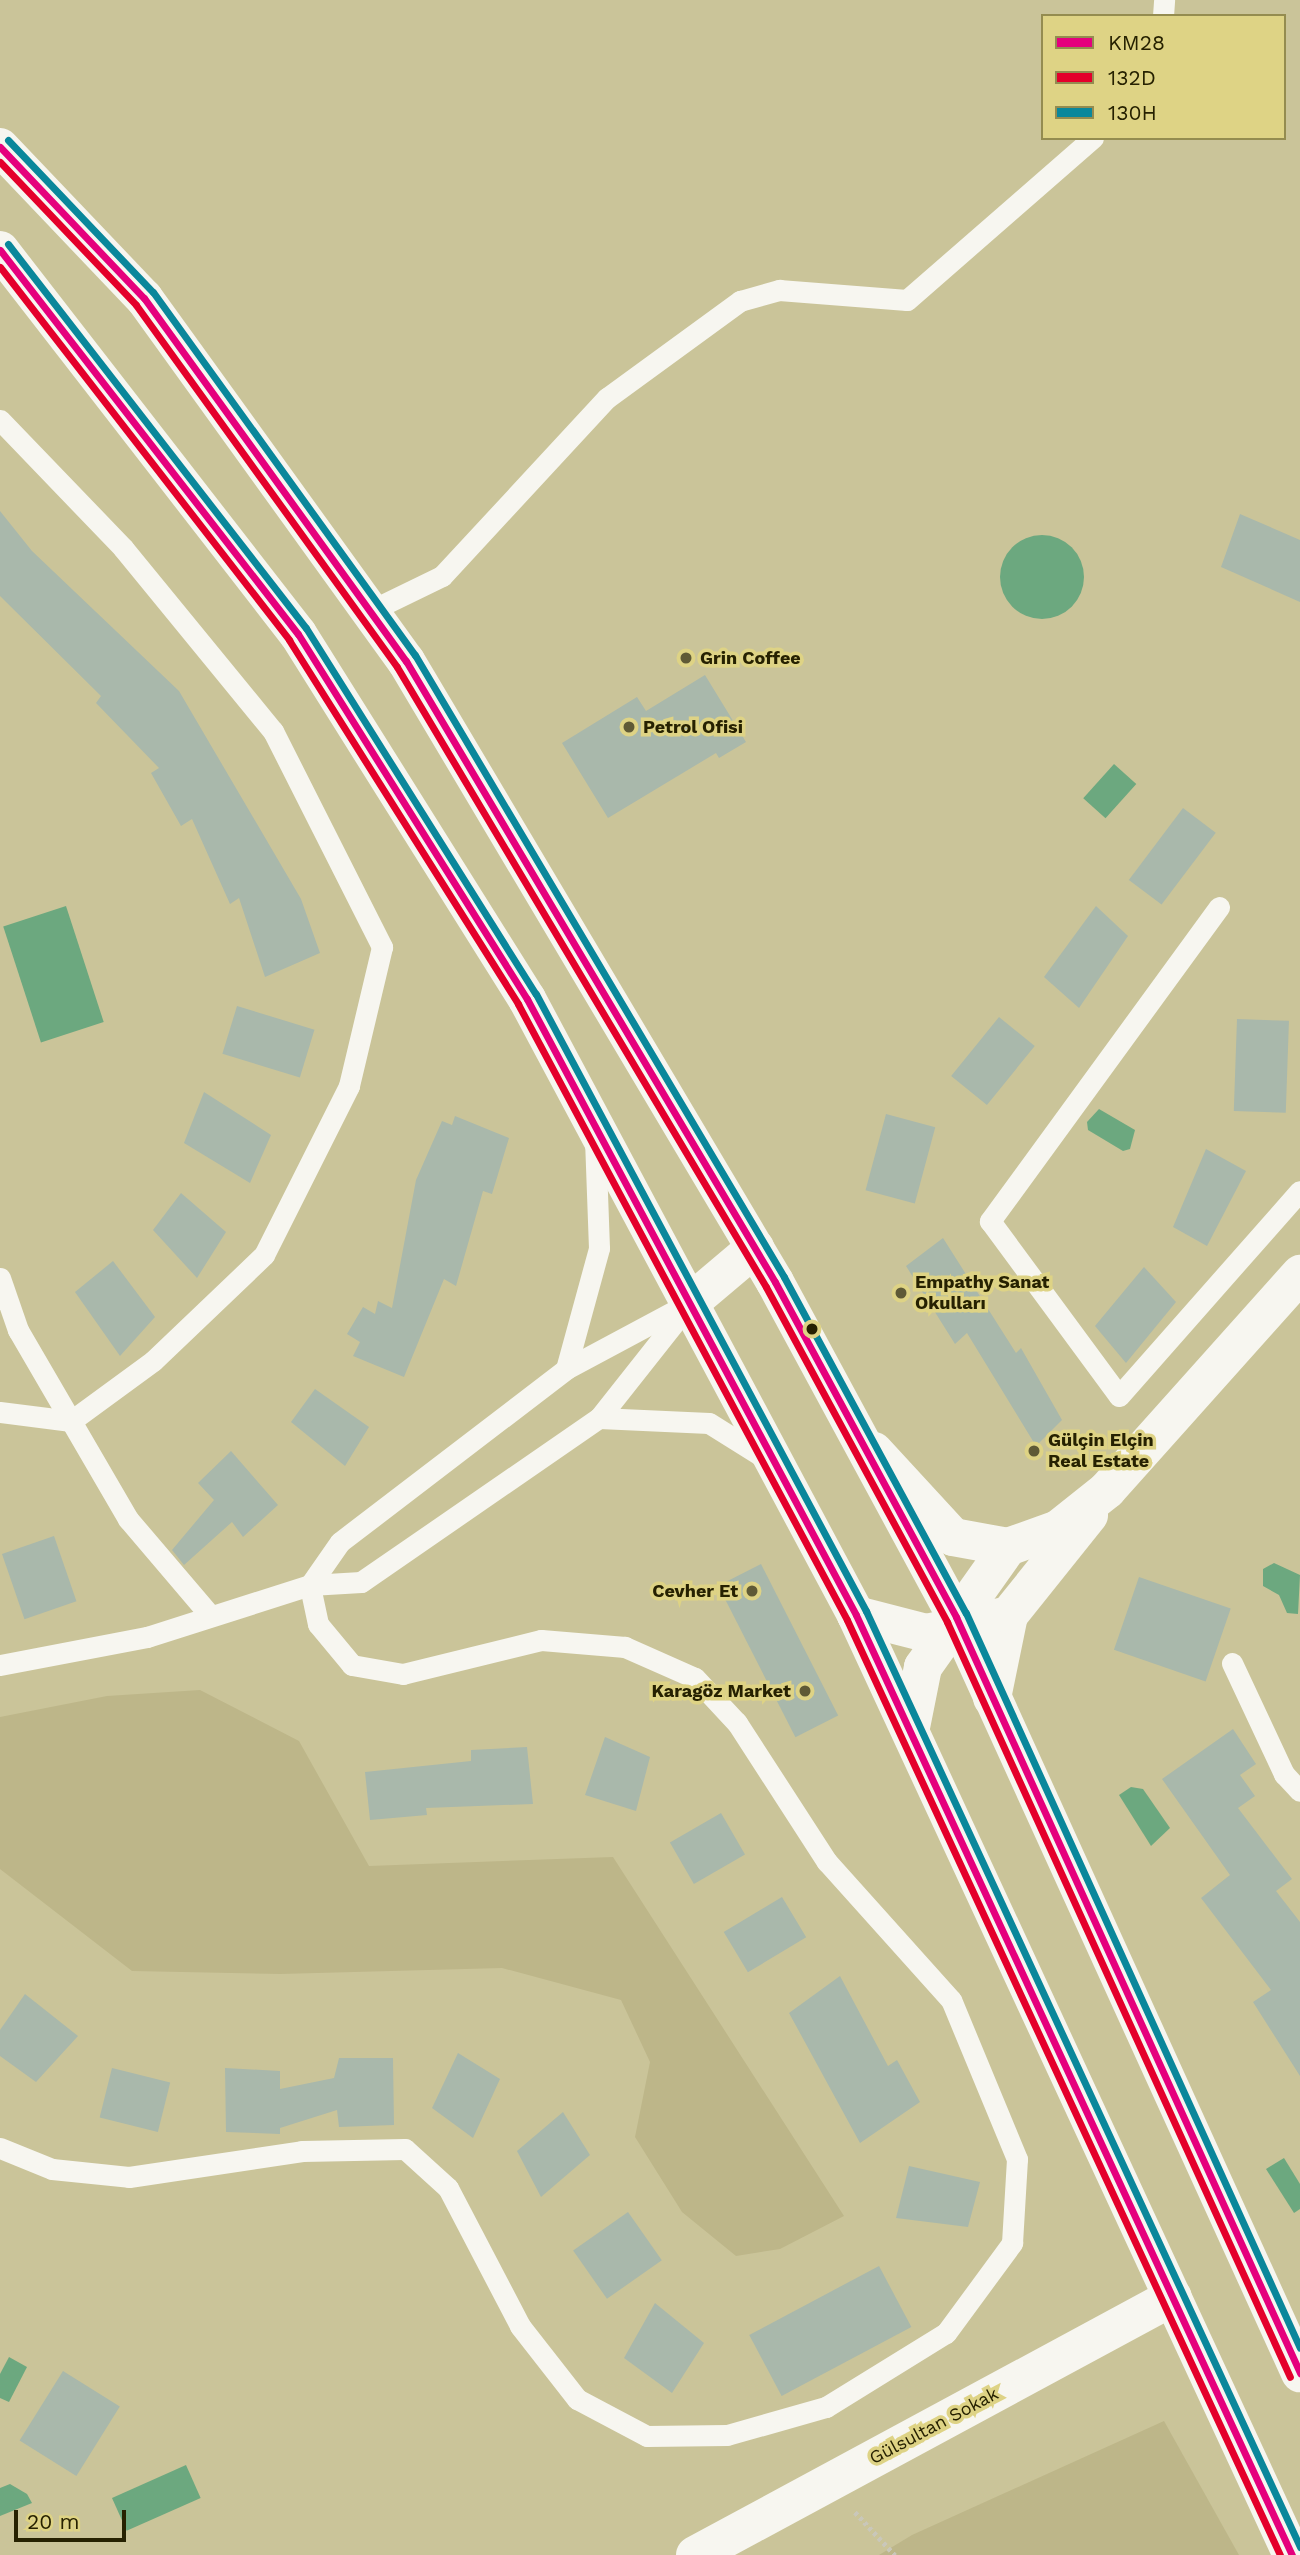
<!DOCTYPE html>
<html>
<head>
<meta charset="utf-8">
<style>
  body { margin:0 }
  #map { position:relative; width:1300px; height:2555px; overflow:hidden; background:#cac499; font-family:"Work Sans",sans-serif }
  div>[style] { position:absolute }
  [style*='--x'] { left:calc(var(--x)*1px); top:calc(var(--y)*1px); width:calc(var(--w)*1px); rotate:calc(var(--a)*1deg) }
  .green>* { inset:0; background:#bdb689 }
  .water>* { inset:0; background:#6ca87f; transform-origin:0 0 }
  .round { border-radius:50% }
  .building>* { inset:0; background:#a9b8ab; transform-origin:0 0 }
  .path>* { height:4.5px; margin-top:-2.25px; transform-origin:0; background:repeating-linear-gradient(90deg,#c9c7ba 0 3.5px,transparent 0 7px) }
  .service>* { height:21px; margin:-10.5px; padding:0 10.5px; transform-origin:10.5px; border-radius:10.5px; background:#f7f6f0 }
  .minor>* { height:38px; margin:-19px; padding:0 19px; transform-origin:19px; border-radius:19px; background:#f7f6f0 }
  .tertiary>* { height:38px; margin:-19px; padding:0 19px; transform-origin:19px; border-radius:19px; background:#f7f6f0 }
  .trunk>* { height:38px; margin:-19px; padding:0 19px; transform-origin:19px; border-radius:19px; background:#f7f6f0 }
  .bus-1>* { height:7px; margin:-3.5px; padding:0 3.5px; transform-origin:3.5px; border-radius:3.5px; background:#e5007d }
  .bus-2>* { height:7px; margin:-3.5px; padding:0 3.5px; transform-origin:3.5px; border-radius:3.5px; background:#e4002b }
  .bus-3>* { height:7px; margin:-3.5px; padding:0 3.5px; transform-origin:3.5px; border-radius:3.5px; background:#0a879b }
  .dots>* { width:19px; height:19px; translate:-50% -50%; box-sizing:border-box; border:4px solid #ded385; border-radius:50% }
  span { translate:-50% -50%; white-space:nowrap; text-align:center; line-height:1.15; -webkit-text-stroke:7px #ded385; paint-order:stroke }
  .poi-label { font-size:18px; color:#262101; font-weight:700 }
  .left { translate:0 -50%; text-align:left }
  .right { translate:-100% -50%; text-align:right }
  .street-label { font-size:18px; color:#262101 }
  .legend { position:absolute; left:1041px; top:14px; width:245px; height:126px; box-sizing:border-box; background:#ded385; border:2px solid #948c50; margin:0; padding:9px 12px; list-style:none; font-size:21px; color:#262101 }
  .legend li { display:flex; align-items:center; gap:14px; height:35px }
  .legend b { width:35px; border:2px solid #948c50 }
  .scale { position:absolute; left:14px; top:2510px; width:112px; height:32px; box-sizing:border-box; border:4px solid #262101; border-top:0; padding-left:9px; font-size:21px; line-height:24px; white-space:nowrap; color:#262101; -webkit-text-stroke:5px #ded385; paint-order:stroke }
</style>
</head>
<body>
<div id="map">
  <div class="green">
    <i style="clip-path:polygon(200px 1690px,299px 1741px,369px 1866px,613px 1857px,844px 2216px,780px 2249px,736px 2256px,682px 2212px,635px 2137px,650px 2062px,621px 2000px,502px 1968px,280px 1974px,132px 1971px,0 1869px,0 1717px,107px 1696px)"></i>
    <i style="clip-path:polygon(1164px 2421px,1239px 2555px,879px 2555px,912px 2535px)"></i>
  </div>
  <div class="water">
    <i class="round" style="left:1000px;top:535px;width:84px;height:84px"></i>
    <i style="left:1114px;top:764px;width:30px;height:46px;rotate:42deg"></i>
    <i style="left:66px;top:906px;width:122px;height:66px;rotate:72deg"></i>
    <i style="clip-path:polygon(1099px 1109px,1135px 1130px,1130px 1149px,1123px 1151px,1088px 1130px,1087px 1122px)"></i>
    <i style="clip-path:polygon(1274px 1563px,1300px 1575px,1298px 1614px,1287px 1613px,1279px 1595px,1263px 1586px,1263px 1569px)"></i>
    <i style="clip-path:polygon(1131px 1787px,1143px 1789px,1170px 1828px,1151px 1846px,1119px 1795px)"></i>
    <i style="clip-path:polygon(1284px 2158px,1300px 2184px,1300px 2209px,1294px 2213px,1266px 2169px)"></i>
    <i style="clip-path:polygon(9px 2357px,27px 2367px,9px 2402px,0 2398px,0 2374px)"></i>
    <i style="left:186px;top:2465px;width:36px;height:81px;rotate:66deg"></i>
    <i style="clip-path:polygon(10px 2484px,27px 2494px,32px 2503px,0 2516px,0 2488px)"></i>
  </div>
  <div class="building">
    <i style="clip-path:polygon(0 511px,32px 551px,179px 691px,301px 899px,320px 953px,265px 977px,239px 898px,230px 904px,192px 819px,181px 826px,151px 773px,159px 768px,96px 703px,101px 696px,0 596px)"></i>
    <i style="clip-path:polygon(1240px 514px,1300px 540px,1300px 602px,1221px 567px)"></i>
    <i style="clip-path:polygon(705px 675px,746px 742px,719px 758px,716px 753px,608px 818px,562px 743px,637px 697px,646px 711px)"></i>
    <i style="left:1183px;top:808px;width:41px;height:90px;rotate:37deg"></i>
    <i style="clip-path:polygon(1096px 906px,1128px 936px,1079px 1008px,1044px 977px)"></i>
    <i style="left:237px;top:1006px;width:81px;height:50px;rotate:17deg"></i>
    <i style="left:999px;top:1017px;width:46px;height:76px;rotate:39deg"></i>
    <i style="left:1237px;top:1019px;width:52px;height:92px;rotate:2deg"></i>
    <i style="clip-path:polygon(204px 1092px,271px 1135px,250px 1183px,184px 1143px)"></i>
    <i style="left:886px;top:1114px;width:51px;height:79px;rotate:15deg"></i>
    <i style="clip-path:polygon(455px 1116px,509px 1138px,492px 1194px,483px 1191px,456px 1286px,444px 1279px,404px 1377px,353px 1356px,360px 1342px,347px 1334px,363px 1307px,375px 1314px,378px 1301px,392px 1308px,416px 1180px,442px 1121px,452px 1125px)"></i>
    <i style="clip-path:polygon(1206px 1149px,1246px 1171px,1207px 1246px,1173px 1227px)"></i>
    <i style="clip-path:polygon(181px 1193px,226px 1232px,197px 1278px,153px 1230px)"></i>
    <i style="clip-path:polygon(943px 1238px,1016px 1353px,1021px 1348px,1062px 1420px,1036px 1446px,967px 1333px,955px 1344px,906px 1266px)"></i>
    <i style="clip-path:polygon(113px 1261px,155px 1317px,120px 1356px,75px 1292px)"></i>
    <i style="clip-path:polygon(1144px 1267px,1176px 1302px,1126px 1363px,1095px 1326px)"></i>
    <i style="clip-path:polygon(315px 1389px,369px 1427px,345px 1466px,291px 1422px)"></i>
    <i style="clip-path:polygon(231px 1451px,278px 1505px,243px 1537px,232px 1522px,184px 1565px,172px 1550px,214px 1500px,198px 1483px)"></i>
    <i style="left:54px;top:1536px;width:69px;height:55px;rotate:71deg"></i>
    <i style="left:761px;top:1564px;width:170px;height:48px;rotate:63deg"></i>
    <i style="left:1139px;top:1577px;width:97px;height:77px;rotate:19deg"></i>
    <i style="clip-path:polygon(1233px 1729px,1256px 1764px,1240px 1775px,1255px 1796px,1238px 1808px,1292px 1879px,1276px 1891px,1300px 1922px,1300px 2076px,1253px 2002px,1271px 1990px,1201px 1898px,1230px 1875px,1162px 1779px)"></i>
    <i style="clip-path:polygon(605px 1737px,650px 1757px,636px 1811px,585px 1795px)"></i>
    <i style="clip-path:polygon(527px 1747px,533px 1804px,426px 1808px,427px 1815px,370px 1820px,365px 1772px,471px 1761px,471px 1750px)"></i>
    <i style="left:721px;top:1813px;width:48px;height:59px;rotate:60deg"></i>
    <i style="left:782px;top:1897px;width:47px;height:68px;rotate:59deg"></i>
    <i style="clip-path:polygon(840px 1976px,888px 2066px,897px 2060px,920px 2102px,860px 2143px,789px 2013px)"></i>
    <i style="clip-path:polygon(25px 1994px,78px 2036px,36px 2082px,0 2056px,0 2030px)"></i>
    <i style="clip-path:polygon(458px 2053px,500px 2079px,473px 2138px,432px 2108px)"></i>
    <i style="clip-path:polygon(339px 2058px,393px 2058px,394px 2125px,339px 2127px,337px 2110px,280px 2128px,280px 2134px,226px 2132px,225px 2068px,280px 2071px,280px 2089px,334px 2078px)"></i>
    <i style="left:112px;top:2068px;width:60px;height:51px;rotate:14deg"></i>
    <i style="clip-path:polygon(563px 2112px,590px 2155px,541px 2197px,517px 2151px)"></i>
    <i style="clip-path:polygon(909px 2166px,980px 2182px,968px 2227px,896px 2218px)"></i>
    <i style="left:628px;top:2212px;width:59px;height:67px;rotate:55deg"></i>
    <i style="left:879px;top:2266px;width:69px;height:147px;rotate:62deg"></i>
    <i style="clip-path:polygon(655px 2303px,704px 2343px,672px 2393px,624px 2358px)"></i>
    <i style="left:63px;top:2371px;width:67px;height:82px;rotate:32deg"></i>
  </div>
  <div class="path">
    <i style="--x:855;--y:2512;--w:59;--a:47.1"></i>
  </div>
  <div class="service">
    <i style="--x:1163;--y:16;--w:16;--a:-86"></i>
    <i style="--x:0;--y:420;--w:178;--a:46.1"></i>
    <i style="--x:123;--y:548;--w:237;--a:50.7"></i>
    <i style="--x:273;--y:731;--w:242;--a:63.2"></i>
    <i style="--x:382;--y:947;--w:143;--a:103.4"></i>
    <i style="--x:349;--y:1086;--w:189;--a:116.7"></i>
    <i style="--x:264;--y:1255;--w:153;--a:136.3"></i>
    <i style="--x:153;--y:1361;--w:102;--a:143.8"></i>
    <i style="--x:71;--y:1421;--w:72;--a:-172.8"></i>
    <i style="--x:370;--y:611;--w:80;--a:-25.9"></i>
    <i style="--x:442;--y:576;--w:243;--a:-47.2"></i>
    <i style="--x:607;--y:398;--w:165;--a:-36.1"></i>
    <i style="--x:740;--y:301;--w:41;--a:-15.8"></i>
    <i style="--x:779;--y:290;--w:128;--a:4.5"></i>
    <i style="--x:907;--y:300;--w:247;--a:-41.1"></i>
    <i style="--x:1219;--y:907;--w:389;--a:126.1"></i>
    <i style="--x:990;--y:1221;--w:217;--a:53.6"></i>
    <i style="--x:1119;--y:1396;--w:273;--a:-48.6"></i>
    <i style="--x:0;--y:1278;--w:55;--a:70.9"></i>
    <i style="--x:18;--y:1330;--w:219;--a:59.8"></i>
    <i style="--x:128;--y:1519;--w:123;--a:49.6"></i>
    <i style="--x:566;--y:1369;--w:125;--a:-74.7"></i>
    <i style="--x:599;--y:1248;--w:107;--a:-92.1"></i>
    <i style="--x:599;--y:1418;--w:110;--a:2.6"></i>
    <i style="--x:709;--y:1423;--w:66;--a:32"></i>
    <i style="--x:1232;--y:1663;--w:123;--a:64.9"></i>
    <i style="--x:1284;--y:1774;--w:23;--a:47"></i>
    <i style="--x:0;--y:1665;--w:150;--a:-10.8"></i>
    <i style="--x:147;--y:1637;--w:171;--a:-17.7"></i>
    <i style="--x:310;--y:1585;--w:51;--a:-3.4"></i>
    <i style="--x:361;--y:1582;--w:289;--a:-34.6"></i>
    <i style="--x:599;--y:1418;--w:139;--a:-51.7"></i>
    <i style="--x:0;--y:2148;--w:56;--a:22"></i>
    <i style="--x:52;--y:2169;--w:77;--a:5.9"></i>
    <i style="--x:129;--y:2177;--w:175;--a:-8.5"></i>
    <i style="--x:302;--y:2151;--w:103;--a:-1.1"></i>
    <i style="--x:405;--y:2149;--w:58;--a:42.2"></i>
    <i style="--x:448;--y:2188;--w:156;--a:62.4"></i>
    <i style="--x:520;--y:2326;--w:93;--a:52"></i>
    <i style="--x:577;--y:2399;--w:79;--a:27.9"></i>
    <i style="--x:647;--y:2436;--w:80;--a:-0.7"></i>
    <i style="--x:727;--y:2435;--w:103;--a:-15.8"></i>
    <i style="--x:826;--y:2407;--w:141;--a:-31.7"></i>
    <i style="--x:946;--y:2333;--w:112;--a:-53.7"></i>
    <i style="--x:1012;--y:2243;--w:84;--a:-86.6"></i>
    <i style="--x:1017;--y:2159;--w:172;--a:-112.5"></i>
    <i style="--x:951;--y:2000;--w:186;--a:-131.9"></i>
    <i style="--x:827;--y:1862;--w:166;--a:-122.9"></i>
    <i style="--x:737;--y:1723;--w:62;--a:-133"></i>
    <i style="--x:695;--y:1678;--w:77;--a:-156.1"></i>
    <i style="--x:625;--y:1647;--w:84;--a:-175.2"></i>
    <i style="--x:541;--y:1640;--w:142;--a:166.2"></i>
    <i style="--x:403;--y:1674;--w:52;--a:-170"></i>
    <i style="--x:352;--y:1665;--w:53;--a:-129.7"></i>
    <i style="--x:318;--y:1624;--w:40;--a:-102"></i>
    <i style="--x:310;--y:1585;--w:52;--a:-55.1"></i>
    <i style="--x:340;--y:1542;--w:285;--a:-37.4"></i>
    <i style="--x:566;--y:1369;--w:142;--a:-28.2"></i>
  </div>
  <div class="minor">
    <i style="--x:1107;--y:1490;--w:290;--a:-48.2"></i>
    <i style="--x:856;--y:1615;--w:72;--a:14.4"></i>
    <i style="--x:926;--y:1633;--w:85;--a:-12.2"></i>
    <i style="--x:695;--y:2555;--w:543;--a:-28.36"></i>
  </div>
  <div class="tertiary">
    <i style="--x:691;--y:1302;--w:84;--a:-40.2"></i>
    <i style="--x:874;--y:1451;--w:117;--a:47.4"></i>
    <i style="--x:953;--y:1537;--w:56;--a:10.3"></i>
    <i style="--x:1008;--y:1547;--w:53;--a:-19.8"></i>
    <i style="--x:1058;--y:1529;--w:63;--a:-38.5"></i>
    <i style="--x:992;--y:1698;--w:85;--a:-78.4"></i>
    <i style="--x:1009;--y:1615;--w:128;--a:-51.3"></i>
    <i style="--x:911;--y:1727;--w:61;--a:-78.7"></i>
    <i style="--x:923;--y:1667;--w:147;--a:-54.7"></i>
  </div>
  <div class="trunk">
    <i style="--x:0;--y:147;--w:209;--a:46.4"></i>
    <i style="--x:144;--y:298;--w:448;--a:54.2"></i>
    <i style="--x:406;--y:661;--w:722;--a:59.28"></i>
    <i style="--x:775;--y:1282;--w:381;--a:61.6"></i>
    <i style="--x:956;--y:1617;--w:831;--a:65.53"></i>
    <i style="--x:0;--y:250;--w:486;--a:52.2"></i>
    <i style="--x:298;--y:634;--w:431;--a:57.9"></i>
    <i style="--x:527;--y:999;--w:698;--a:61.89"></i>
    <i style="--x:856;--y:1615;--w:1036;--a:65.12"></i>
  </div>
  <div class="bus-1">
    <i style="--x:0;--y:147;--w:209;--a:46.4"></i>
    <i style="--x:144;--y:298;--w:448;--a:54.2"></i>
    <i style="--x:406;--y:661;--w:722;--a:59.28"></i>
    <i style="--x:775;--y:1282;--w:381;--a:61.6"></i>
    <i style="--x:956;--y:1617;--w:831;--a:65.53"></i>
    <i style="--x:0;--y:250;--w:486;--a:52.2"></i>
    <i style="--x:298;--y:634;--w:431;--a:57.9"></i>
    <i style="--x:527;--y:999;--w:698;--a:61.89"></i>
    <i style="--x:856;--y:1615;--w:1036;--a:65.12"></i>
  </div>
  <div class="bus-2">
    <i style="--x:0;--y:162;--w:197;--a:46.4"></i>
    <i style="--x:136;--y:305;--w:446;--a:54.2"></i>
    <i style="--x:397;--y:667;--w:721;--a:59.24"></i>
    <i style="--x:766;--y:1287;--w:381;--a:61.6"></i>
    <i style="--x:947;--y:1622;--w:829;--a:65.57"></i>
    <i style="--x:0;--y:267;--w:472;--a:52.2"></i>
    <i style="--x:289;--y:640;--w:430;--a:57.8"></i>
    <i style="--x:518;--y:1004;--w:698;--a:61.89"></i>
    <i style="--x:847;--y:1620;--w:1030;--a:65.15"></i>
  </div>
  <div class="bus-3">
    <i style="--x:8;--y:140;--w:210;--a:46.4"></i>
    <i style="--x:153;--y:292;--w:448;--a:54.2"></i>
    <i style="--x:415;--y:655;--w:723;--a:59.32"></i>
    <i style="--x:784;--y:1277;--w:382;--a:61.6"></i>
    <i style="--x:966;--y:1613;--w:807;--a:65.56"></i>
    <i style="--x:8;--y:244;--w:486;--a:52.2"></i>
    <i style="--x:306;--y:628;--w:432;--a:57.9"></i>
    <i style="--x:536;--y:994;--w:700;--a:61.86"></i>
    <i style="--x:866;--y:1611;--w:1032;--a:65.12"></i>
  </div>
  <div class="dots">
    <i style="left:686px;top:658px;background:#5f5a36"></i>
    <i style="left:629px;top:727px;background:#5f5a36"></i>
    <i style="left:901px;top:1293px;background:#5f5a36"></i>
    <i style="left:812px;top:1329px;background:#262101"></i>
    <i style="left:1034px;top:1451px;background:#5f5a36"></i>
    <i style="left:752px;top:1591px;background:#5f5a36"></i>
    <i style="left:805px;top:1691px;background:#5f5a36"></i>
  </div>
  <div class="poi-label">
    <span class="left" style="left:700px;top:658px">Grin Coffee</span>
    <span class="left" style="left:643px;top:727px">Petrol Ofisi</span>
    <span class="left" style="left:915px;top:1293px">Empathy Sanat<br>Okulları</span>
    <span class="left" style="left:1048px;top:1451px">Gülçin Elçin<br>Real Estate</span>
    <span class="right" style="left:738px;top:1591px">Cevher Et</span>
    <span class="right" style="left:791px;top:1691px">Karagöz Market</span>
  </div>
  <div class="street-label">
    <span style="left:934px;top:2426px;rotate:-28deg">Gülsultan Sokak</span>
  </div>
  <ul class="legend">
  <li><b style="height:9px;background:#e5007d"></b>KM28</li>
  <li><b style="height:9px;background:#e4002b"></b>132D</li>
  <li><b style="height:9px;background:#0a879b"></b>130H</li>
  </ul>
  <div class="scale">20 m</div>
</div>
</body>
</html>
